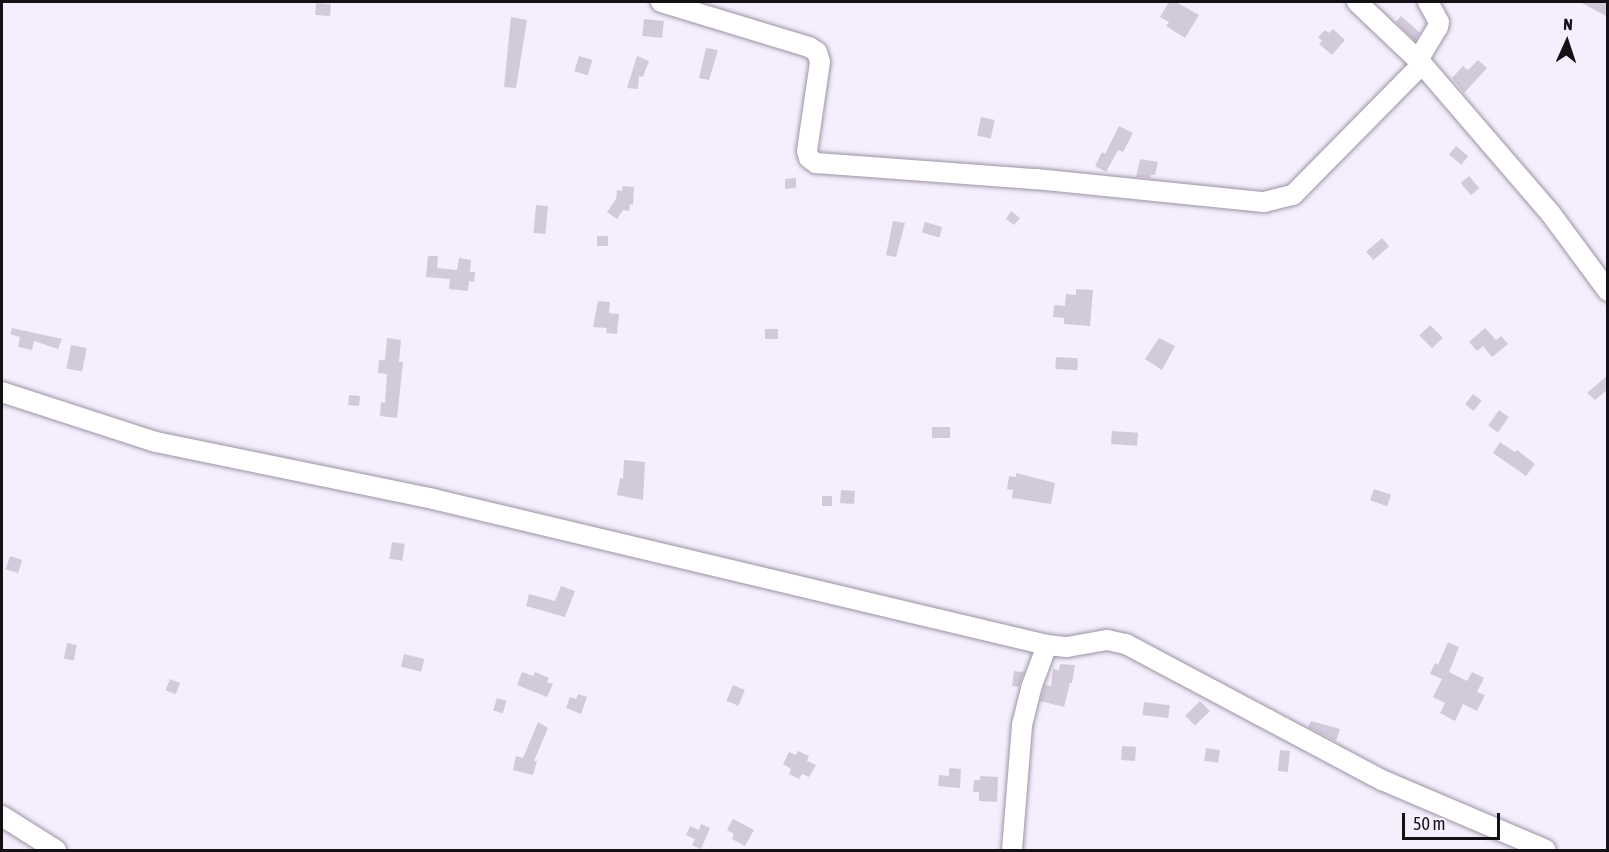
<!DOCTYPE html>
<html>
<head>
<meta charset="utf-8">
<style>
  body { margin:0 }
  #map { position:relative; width:1609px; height:852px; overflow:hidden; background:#f5eefd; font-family:"Asap Condensed",sans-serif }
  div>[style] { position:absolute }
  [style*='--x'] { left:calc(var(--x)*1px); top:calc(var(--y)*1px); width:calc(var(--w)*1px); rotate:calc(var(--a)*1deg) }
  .building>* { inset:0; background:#d2cadb; transform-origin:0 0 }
  .roads { filter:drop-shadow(0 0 2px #9b93a4) drop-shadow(0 0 2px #9b93a4) }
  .minor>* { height:20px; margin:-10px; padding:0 10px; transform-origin:10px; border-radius:10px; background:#fff }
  span { translate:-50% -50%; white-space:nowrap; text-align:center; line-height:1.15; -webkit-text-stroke:6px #f5eefd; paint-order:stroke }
  .frame { position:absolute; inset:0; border:3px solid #131016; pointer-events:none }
  .north { position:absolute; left:1537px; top:12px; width:60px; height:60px; -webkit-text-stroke:4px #f5eefd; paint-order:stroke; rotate:3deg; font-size:16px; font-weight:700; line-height:24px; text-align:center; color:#131016 }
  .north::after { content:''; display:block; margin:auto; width:21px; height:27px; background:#131016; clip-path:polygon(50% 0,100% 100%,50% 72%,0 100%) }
  .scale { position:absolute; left:1402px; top:813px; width:98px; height:27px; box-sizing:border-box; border:3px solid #131016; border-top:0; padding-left:8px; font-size:18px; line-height:21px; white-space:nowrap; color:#131016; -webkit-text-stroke:4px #f5eefd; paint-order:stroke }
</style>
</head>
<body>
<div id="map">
  <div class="building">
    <i style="clip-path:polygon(1169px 2px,1176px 2px,1199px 15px,1185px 38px,1166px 26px,1169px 22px,1160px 17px)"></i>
    <i style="clip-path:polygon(1580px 2px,1608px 2px,1608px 17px)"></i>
    <i style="left:316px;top:3px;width:15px;height:12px;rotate:4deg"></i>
    <i style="clip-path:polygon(1401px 16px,1420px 33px,1415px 41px,1396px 22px)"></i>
    <i style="clip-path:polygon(511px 17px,527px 20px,516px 88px,504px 87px)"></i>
    <i style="left:644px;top:19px;width:20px;height:17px;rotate:6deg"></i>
    <i style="clip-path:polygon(1333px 29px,1345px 40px,1332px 55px,1319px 44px,1322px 41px,1318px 37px,1325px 30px,1329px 33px)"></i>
    <i style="clip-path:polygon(706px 48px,718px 50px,709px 80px,699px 78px)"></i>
    <i style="left:579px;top:56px;width:14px;height:16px;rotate:17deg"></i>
    <i style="clip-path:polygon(637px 56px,649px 61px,643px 77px,639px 76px,638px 89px,627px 88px)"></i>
    <i style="clip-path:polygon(1478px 60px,1487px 68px,1464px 93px,1452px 78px,1463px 66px,1468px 70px)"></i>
    <i style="left:981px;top:117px;width:14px;height:19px;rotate:12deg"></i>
    <i style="clip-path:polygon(1119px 126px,1133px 133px,1123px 152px,1118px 150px,1106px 172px,1095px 166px,1102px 152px,1105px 154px)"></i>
    <i style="left:1456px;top:146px;width:16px;height:11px;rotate:40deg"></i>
    <i style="clip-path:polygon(1140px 159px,1158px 162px,1155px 175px,1151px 175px,1150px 178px,1136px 177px)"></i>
    <i style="left:1469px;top:176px;width:16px;height:11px;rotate:50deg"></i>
    <i style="clip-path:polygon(796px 178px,796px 188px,785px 189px,785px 179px)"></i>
    <i style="clip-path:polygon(623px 186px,634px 187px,633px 205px,630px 204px,629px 211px,623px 210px,617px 219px,607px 212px,616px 199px,617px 190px,622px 191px)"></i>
    <i style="left:536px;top:205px;width:12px;height:28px;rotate:5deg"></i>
    <i style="clip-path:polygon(1011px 211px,1020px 218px,1014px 225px,1006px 219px)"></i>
    <i style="clip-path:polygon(893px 221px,905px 223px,896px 257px,886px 255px)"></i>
    <i style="left:925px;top:222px;width:18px;height:11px;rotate:16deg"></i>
    <i style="left:597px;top:236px;width:11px;height:10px"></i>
    <i style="left:1382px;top:238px;width:11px;height:21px;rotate:49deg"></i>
    <i style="clip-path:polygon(428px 256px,438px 256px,437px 268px,457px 270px,459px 258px,471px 260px,470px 272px,475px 272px,474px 282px,469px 281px,468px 291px,449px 289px,450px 279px,426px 277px)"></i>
    <i style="clip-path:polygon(1076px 289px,1093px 290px,1090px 326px,1064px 324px,1064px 318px,1053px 317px,1054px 305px,1065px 306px,1066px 294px,1076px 295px)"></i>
    <i style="clip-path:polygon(598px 301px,610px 302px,609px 313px,619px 314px,617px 334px,606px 333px,607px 328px,593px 327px)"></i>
    <i style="left:1430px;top:325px;width:18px;height:15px;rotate:45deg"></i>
    <i style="clip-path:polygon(12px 328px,62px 339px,58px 349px,34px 341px,32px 350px,18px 347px,20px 337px,10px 334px)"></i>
    <i style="clip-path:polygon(1485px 328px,1496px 340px,1501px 336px,1508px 344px,1492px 357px,1483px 346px,1477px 351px,1469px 342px)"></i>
    <i style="left:765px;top:329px;width:13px;height:10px"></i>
    <i style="clip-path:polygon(387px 338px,401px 340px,399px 362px,403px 362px,397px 418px,380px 416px,381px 402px,385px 403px,387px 374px,378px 373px,379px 360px,385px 360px)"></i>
    <i style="clip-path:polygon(1159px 338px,1175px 346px,1162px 370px,1145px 359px)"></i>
    <i style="left:71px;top:345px;width:16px;height:24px;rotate:11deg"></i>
    <i style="left:1056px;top:357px;width:22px;height:12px;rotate:3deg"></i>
    <i style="clip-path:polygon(1608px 375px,1608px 389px,1595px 400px,1587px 393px)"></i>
    <i style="left:1473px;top:394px;width:11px;height:13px;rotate:38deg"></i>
    <i style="left:349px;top:395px;width:11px;height:10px;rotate:5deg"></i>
    <i style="left:1499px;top:410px;width:12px;height:19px;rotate:35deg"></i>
    <i style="left:932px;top:427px;width:18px;height:11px"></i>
    <i style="left:1112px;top:431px;width:26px;height:13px;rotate:4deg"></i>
    <i style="clip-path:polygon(1500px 442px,1515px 452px,1517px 450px,1535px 464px,1526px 476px,1493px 453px)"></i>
    <i style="clip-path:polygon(624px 460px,645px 462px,643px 500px,617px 495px,620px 478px,623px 479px)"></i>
    <i style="clip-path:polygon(1016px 473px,1055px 483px,1051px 504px,1012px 498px,1013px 490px,1007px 489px,1009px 476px,1016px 477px)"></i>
    <i style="left:1374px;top:489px;width:18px;height:12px;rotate:19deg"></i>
    <i style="left:841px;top:490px;width:14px;height:13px;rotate:4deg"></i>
    <i style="left:822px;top:496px;width:10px;height:10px"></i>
    <i style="left:392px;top:542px;width:13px;height:17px;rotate:9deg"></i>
    <i style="left:10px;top:556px;width:13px;height:14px;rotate:18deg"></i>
    <i style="clip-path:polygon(561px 586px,575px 591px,565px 617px,526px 606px,529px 594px,555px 601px)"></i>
    <i style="clip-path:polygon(1448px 642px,1459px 647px,1449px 672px,1467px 681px,1472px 672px,1484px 678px,1477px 692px,1485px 695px,1477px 711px,1463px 704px,1455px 721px,1440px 713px,1445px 703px,1433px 697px,1442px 679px,1430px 674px,1435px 663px,1438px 665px)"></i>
    <i style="left:67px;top:643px;width:10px;height:16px;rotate:11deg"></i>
    <i style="left:404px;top:654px;width:21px;height:13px;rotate:14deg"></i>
    <i style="clip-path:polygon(1060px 664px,1075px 665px,1072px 683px,1070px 683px,1064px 707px,1040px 701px,1045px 685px,1051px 686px,1053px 669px,1059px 670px)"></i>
    <i style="clip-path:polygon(1014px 671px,1024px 672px,1019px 687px,1012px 686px)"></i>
    <i style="clip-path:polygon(522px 672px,533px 676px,535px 672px,549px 678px,547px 682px,553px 684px,547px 697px,517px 685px)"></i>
    <i style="left:170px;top:679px;width:11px;height:12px;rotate:22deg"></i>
    <i style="left:733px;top:685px;width:13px;height:17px;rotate:23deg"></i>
    <i style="clip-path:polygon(578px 694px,587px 697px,581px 714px,566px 708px,570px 697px,576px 699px)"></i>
    <i style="left:497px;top:698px;width:10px;height:13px;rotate:17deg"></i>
    <i style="left:1200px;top:701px;width:14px;height:21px;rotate:45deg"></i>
    <i style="left:1144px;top:702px;width:26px;height:13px;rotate:7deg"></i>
    <i style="clip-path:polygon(1311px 721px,1340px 729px,1336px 741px,1308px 727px)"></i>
    <i style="clip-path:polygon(538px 722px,548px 728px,534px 761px,537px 761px,533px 775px,513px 770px,516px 756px,523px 758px)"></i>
    <i style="left:1122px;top:746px;width:14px;height:14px;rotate:4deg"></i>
    <i style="left:1206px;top:748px;width:14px;height:13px;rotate:8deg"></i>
    <i style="left:1280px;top:750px;width:10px;height:21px;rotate:6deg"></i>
    <i style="clip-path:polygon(798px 751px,809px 756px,807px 761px,816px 765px,809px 777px,802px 774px,799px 779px,789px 774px,791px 769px,783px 764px,789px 752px,796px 755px)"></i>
    <i style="clip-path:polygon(949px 768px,961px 769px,960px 788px,938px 786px,939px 775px,949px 776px)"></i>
    <i style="clip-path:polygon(980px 776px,998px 777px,997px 802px,979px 801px,979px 792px,973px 792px,974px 780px,980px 780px)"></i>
    <i style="clip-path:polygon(733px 819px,754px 830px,745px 846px,732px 839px,734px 834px,727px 830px)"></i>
    <i style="clip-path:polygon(701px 824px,710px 828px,701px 849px,692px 845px,695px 839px,686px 835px,690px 826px,699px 830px)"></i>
  </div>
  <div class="roads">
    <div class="minor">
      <i style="--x:661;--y:2;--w:155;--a:16.9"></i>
      <i style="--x:809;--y:47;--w:9;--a:32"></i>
      <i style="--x:817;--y:52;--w:10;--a:73"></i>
      <i style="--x:820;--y:62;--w:90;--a:98.3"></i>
      <i style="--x:807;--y:151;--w:7;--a:74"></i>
      <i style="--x:809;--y:158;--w:9;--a:36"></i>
      <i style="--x:816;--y:163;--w:221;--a:4.2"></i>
      <i style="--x:1036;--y:179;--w:229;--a:5.8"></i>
      <i style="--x:1264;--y:202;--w:30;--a:-14"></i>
      <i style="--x:1293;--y:195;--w:184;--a:-45.4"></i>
      <i style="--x:1357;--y:2;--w:90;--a:43.6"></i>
      <i style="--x:1422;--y:64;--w:198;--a:49.3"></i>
      <i style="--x:1551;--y:214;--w:96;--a:53.5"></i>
      <i style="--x:1418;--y:60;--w:39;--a:-59"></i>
      <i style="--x:1438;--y:27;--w:5;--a:-79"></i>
      <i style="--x:1439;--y:22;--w:23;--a:-119"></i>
      <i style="--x:2;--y:392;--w:162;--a:18"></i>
      <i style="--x:156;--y:442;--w:283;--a:11.6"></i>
      <i style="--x:433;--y:499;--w:631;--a:13.38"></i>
      <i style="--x:1047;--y:645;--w:20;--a:6"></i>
      <i style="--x:1067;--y:647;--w:41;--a:-9.9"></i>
      <i style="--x:1107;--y:640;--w:19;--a:12"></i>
      <i style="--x:1126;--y:644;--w:290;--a:28"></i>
      <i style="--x:1382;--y:780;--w:178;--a:23.1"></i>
      <i style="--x:2;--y:816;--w:64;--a:32.2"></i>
      <i style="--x:1012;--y:850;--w:125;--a:-85.4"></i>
      <i style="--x:1022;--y:725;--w:38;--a:-76"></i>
      <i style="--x:1031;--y:688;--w:46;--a:-69.6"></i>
    </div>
  </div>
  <div class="frame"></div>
  <div class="north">N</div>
  <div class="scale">50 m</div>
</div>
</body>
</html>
